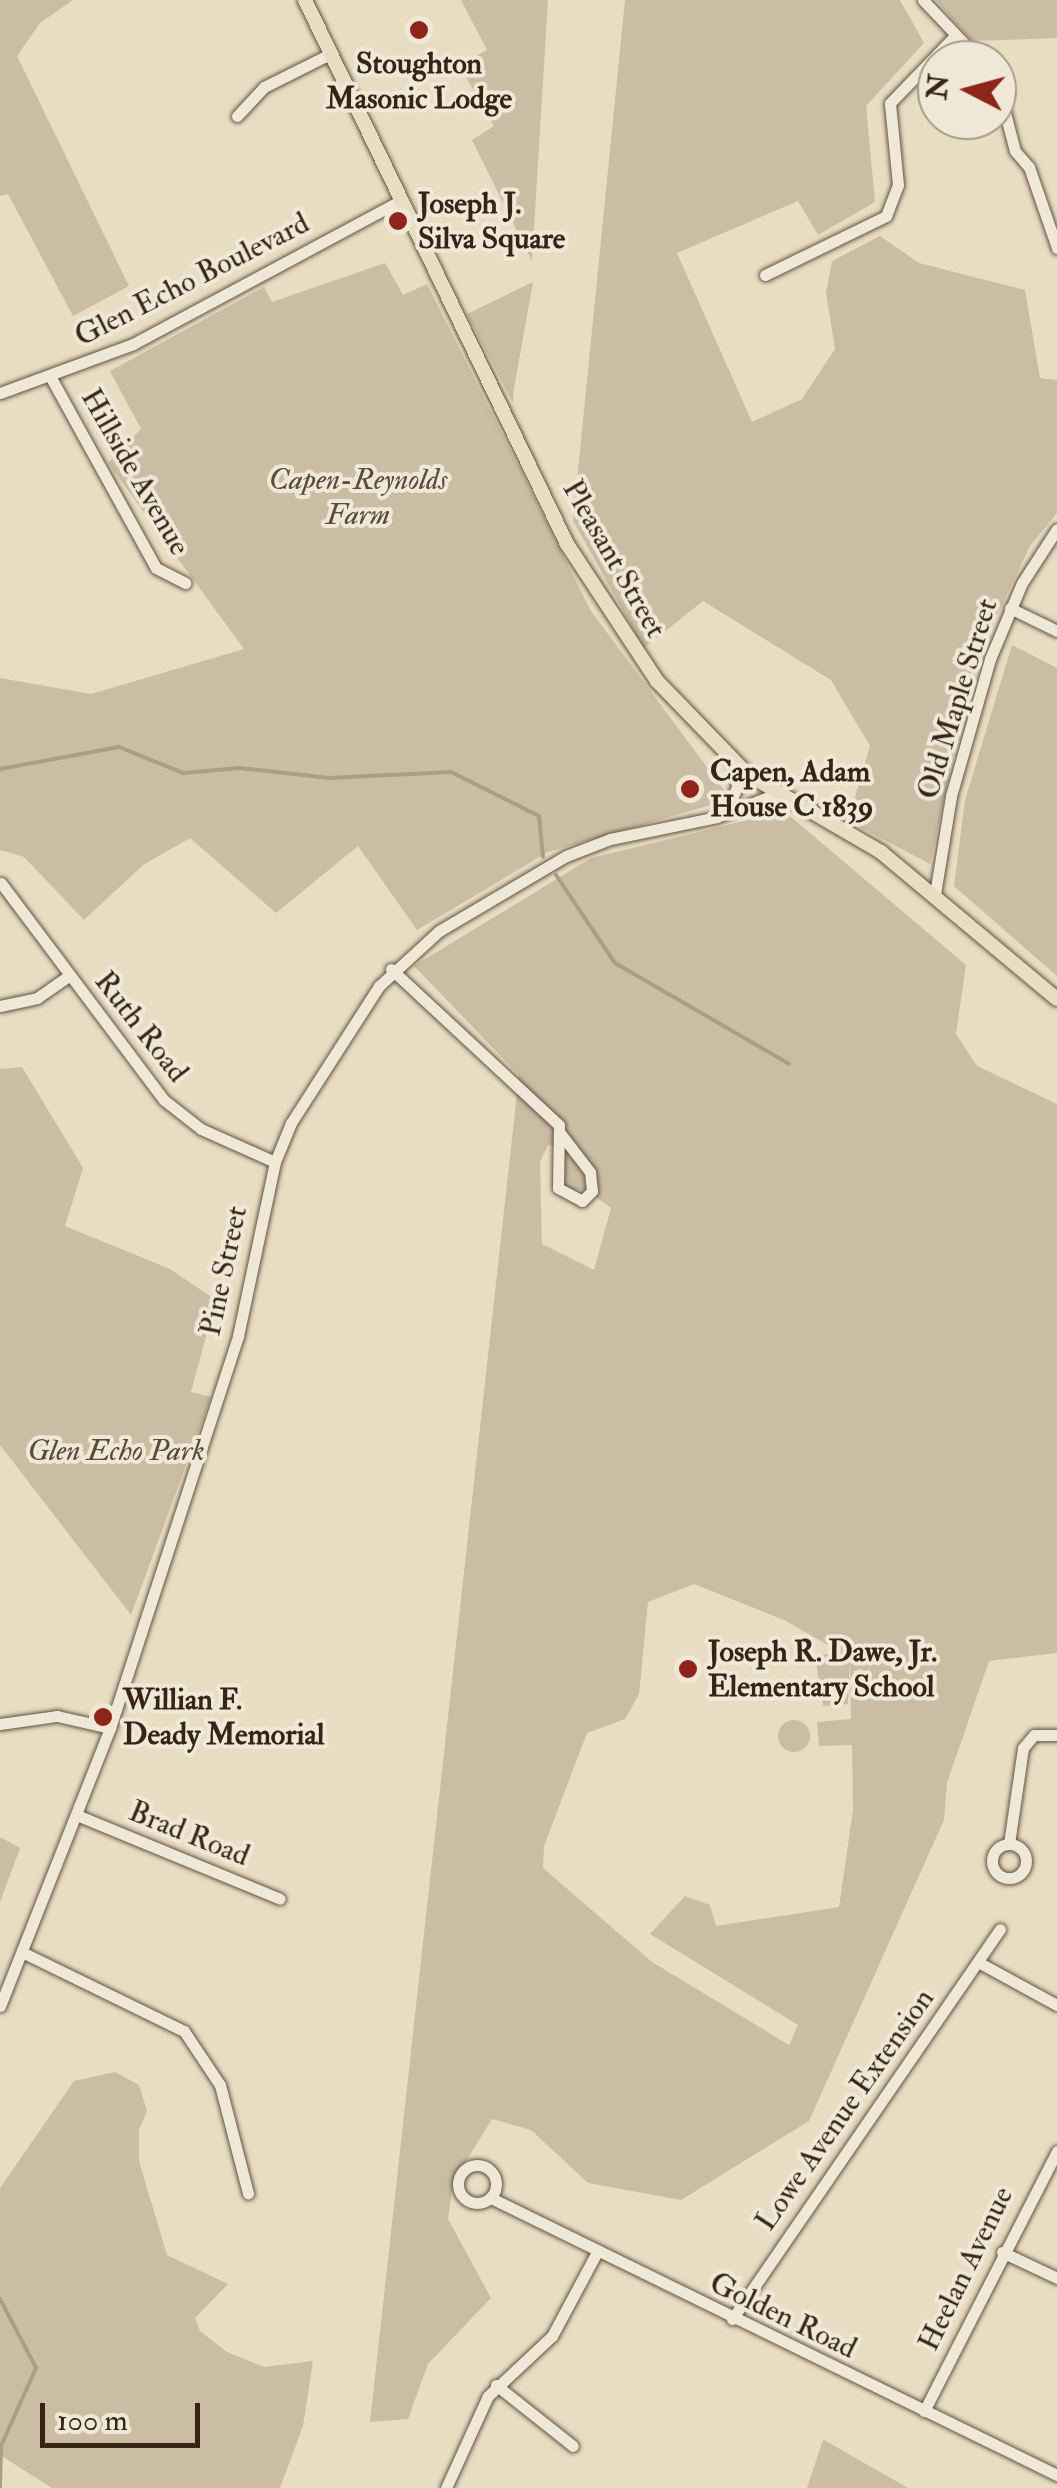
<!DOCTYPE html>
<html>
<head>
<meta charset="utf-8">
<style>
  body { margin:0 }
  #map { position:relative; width:1057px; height:2488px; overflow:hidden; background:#e8dcc2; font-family:"IM FELL Double Pica",serif }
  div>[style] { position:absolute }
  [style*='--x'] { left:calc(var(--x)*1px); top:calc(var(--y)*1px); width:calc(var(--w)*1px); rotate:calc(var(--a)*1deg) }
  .green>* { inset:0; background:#cabda4 }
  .round { border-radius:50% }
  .stream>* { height:4px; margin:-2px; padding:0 2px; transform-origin:2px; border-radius:2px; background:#ab9d87 }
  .roads { filter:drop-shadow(0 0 2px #625240) drop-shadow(0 0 2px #625240) }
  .minor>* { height:11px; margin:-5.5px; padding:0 5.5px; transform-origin:5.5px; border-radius:5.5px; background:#f0e8d7 }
  .minor>.ring { margin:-5.5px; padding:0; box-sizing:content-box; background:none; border:11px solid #f0e8d7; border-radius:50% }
  .major>* { height:14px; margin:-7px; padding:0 7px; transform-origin:7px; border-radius:7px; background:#e8dcc2 }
  .dots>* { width:28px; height:28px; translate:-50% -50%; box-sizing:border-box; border:5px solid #f0e8d7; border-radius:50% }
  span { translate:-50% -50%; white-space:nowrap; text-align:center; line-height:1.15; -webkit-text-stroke:8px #f0e8d7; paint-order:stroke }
  .poi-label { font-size:30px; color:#362414; font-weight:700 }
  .left { translate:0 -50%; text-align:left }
  .street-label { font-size:30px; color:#362414 }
  .park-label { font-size:30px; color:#5b4a38; font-style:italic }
  .north { position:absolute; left:917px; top:40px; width:100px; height:100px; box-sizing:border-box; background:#f0e8d7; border:2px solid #a69a89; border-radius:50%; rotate:276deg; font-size:28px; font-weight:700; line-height:40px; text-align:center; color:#362414 }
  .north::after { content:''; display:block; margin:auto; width:35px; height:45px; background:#8f2418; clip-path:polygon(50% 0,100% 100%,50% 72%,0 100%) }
  .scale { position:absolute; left:40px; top:2403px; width:160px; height:45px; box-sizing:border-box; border:5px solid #362414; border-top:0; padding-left:12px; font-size:30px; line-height:35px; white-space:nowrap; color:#362414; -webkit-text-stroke:8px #f0e8d7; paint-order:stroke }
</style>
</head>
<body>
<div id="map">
  <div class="green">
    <i style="clip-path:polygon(0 0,73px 0,40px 23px,17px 56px,129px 286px,73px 316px,8px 194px,0 196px)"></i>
    <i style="clip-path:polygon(461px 0,548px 0,532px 261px,472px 140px,494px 126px,459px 65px,487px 50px)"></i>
    <i style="clip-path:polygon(625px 0,900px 0,924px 43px,866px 106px,875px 202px,818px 235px,798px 201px,677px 253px,752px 422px,802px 399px,835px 349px,826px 293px,832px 261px,880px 236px,919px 263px,1025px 290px,1040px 378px,1057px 380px,1057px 513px,1030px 546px,973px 665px,930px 864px,848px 821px,870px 746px,831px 680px,703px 601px,644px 648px,573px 521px)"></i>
    <i style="clip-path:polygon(936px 0,1057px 0,1057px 38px,972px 41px)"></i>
    <i style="clip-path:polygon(385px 263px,403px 295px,427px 284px,591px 611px,724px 790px,721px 802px,548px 852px,417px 930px,358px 846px,276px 913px,190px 838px,143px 865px,84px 920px,24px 857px,0 850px,0 678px,91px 694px,244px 649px,108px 463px,141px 429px,110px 371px,264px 287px,272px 302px)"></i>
    <i style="clip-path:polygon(533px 282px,514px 388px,513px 403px,467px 314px)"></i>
    <i style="clip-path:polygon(1012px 645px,1057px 668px,1057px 976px,954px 886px,965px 800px)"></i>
    <i style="clip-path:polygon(evenodd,773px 814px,791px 817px,966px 965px,956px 1034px,977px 1066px,1057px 1104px,1057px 1653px,989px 1661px,947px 1783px,944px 1820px,809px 2121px,681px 2200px,588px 2183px,531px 2130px,492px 2119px,453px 2182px,448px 2219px,491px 2298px,428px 2364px,408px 2419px,370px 2422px,519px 1075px,414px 966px,591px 858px,773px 814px,548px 1145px,556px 1146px,564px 1191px,585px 1189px,611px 1208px,594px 1270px,542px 1244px,540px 1162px,548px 1145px,773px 814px,694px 1584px,784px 1620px,840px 1652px,815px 1656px,823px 1706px,848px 1704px,850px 1658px,851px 1719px,817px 1722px,819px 1746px,852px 1745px,853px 1810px,839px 1907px,716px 1926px,710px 1905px,685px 1896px,650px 1934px,798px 2025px,789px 2045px,652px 1962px,543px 1868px,544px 1846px,587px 1733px,625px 1719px,639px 1694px,648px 1602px,694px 1584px)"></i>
    <i style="clip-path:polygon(22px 1067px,83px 1168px,65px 1226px,170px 1269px,216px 1300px,191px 1392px,211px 1397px,131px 1615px,0 1445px,0 1069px)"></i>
    <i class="round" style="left:778px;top:1720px;width:32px;height:32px"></i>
    <i style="clip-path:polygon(0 1837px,20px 1848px,0 1902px)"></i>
    <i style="clip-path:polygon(115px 2072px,139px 2085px,147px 2111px,139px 2130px,139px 2161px,167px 2255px,228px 2284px,195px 2318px,200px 2331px,227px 2352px,264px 2367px,313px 2361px,303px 2426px,280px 2488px,52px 2488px,0 2455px,0 2188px,74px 2081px)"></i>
    <i style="clip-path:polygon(823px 2440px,824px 2440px,908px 2488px,807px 2488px)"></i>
  </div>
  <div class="stream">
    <i style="--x:0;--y:769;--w:121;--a:-10.5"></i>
    <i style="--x:119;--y:747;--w:69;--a:22.1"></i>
    <i style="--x:183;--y:773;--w:57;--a:-5"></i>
    <i style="--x:240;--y:768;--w:90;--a:6.4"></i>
    <i style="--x:329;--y:778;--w:122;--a:-2.8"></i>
    <i style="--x:451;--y:772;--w:98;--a:26.6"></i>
    <i style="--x:539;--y:816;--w:41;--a:84.4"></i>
    <i style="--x:556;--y:875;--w:106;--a:56.2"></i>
    <i style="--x:615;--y:963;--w:201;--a:30.1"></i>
    <i style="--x:0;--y:2299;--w:78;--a:62.4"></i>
    <i style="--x:36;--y:2368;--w:85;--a:114.2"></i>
    <i style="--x:1;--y:2446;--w:42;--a:91.4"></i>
  </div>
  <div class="roads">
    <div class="minor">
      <i style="--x:923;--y:0;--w:83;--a:46.5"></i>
      <i style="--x:997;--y:82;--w:71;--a:75.4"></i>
      <i style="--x:1015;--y:151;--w:21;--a:49"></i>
      <i style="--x:1029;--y:167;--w:86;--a:70.9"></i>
      <i style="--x:237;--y:116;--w:40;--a:-47"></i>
      <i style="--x:264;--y:87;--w:74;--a:-26.6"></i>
      <i style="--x:765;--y:275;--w:135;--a:-26"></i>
      <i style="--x:886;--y:216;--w:33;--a:-69"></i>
      <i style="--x:898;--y:185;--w:82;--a:-95.6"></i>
      <i style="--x:890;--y:103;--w:92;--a:-45.9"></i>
      <i style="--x:50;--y:376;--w:219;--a:61.1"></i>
      <i style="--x:156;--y:568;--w:33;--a:27"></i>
      <i style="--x:0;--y:393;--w:142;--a:-20.2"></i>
      <i style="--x:133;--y:344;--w:304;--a:-28.2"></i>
      <i style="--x:1010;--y:608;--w:52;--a:26.1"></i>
      <i style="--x:726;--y:813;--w:28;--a:-67"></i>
      <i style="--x:737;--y:787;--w:25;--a:-97"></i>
      <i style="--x:1;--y:883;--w:271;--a:53.1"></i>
      <i style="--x:164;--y:1100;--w:47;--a:38.1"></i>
      <i style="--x:201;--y:1129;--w:81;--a:24"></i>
      <i style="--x:935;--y:894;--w:99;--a:-80.7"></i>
      <i style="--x:951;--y:796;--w:142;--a:-74.1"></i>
      <i style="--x:990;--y:659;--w:82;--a:-67.2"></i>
      <i style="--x:1022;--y:583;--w:64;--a:-57.1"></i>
      <i style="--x:391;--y:969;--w:229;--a:42.9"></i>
      <i style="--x:559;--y:1125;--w:63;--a:90.9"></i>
      <i style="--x:558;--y:1188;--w:27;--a:28"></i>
      <i style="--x:582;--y:1201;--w:14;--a:-45"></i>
      <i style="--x:592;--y:1191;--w:19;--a:-96"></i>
      <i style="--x:590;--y:1172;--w:49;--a:-127.6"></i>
      <i style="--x:0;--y:1006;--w:38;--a:-12"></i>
      <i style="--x:37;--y:998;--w:40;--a:-34.9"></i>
      <i style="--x:0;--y:1724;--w:58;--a:-8"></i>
      <i style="--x:57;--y:1716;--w:54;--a:12.8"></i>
      <i style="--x:79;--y:1816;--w:217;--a:22.4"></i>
      <i style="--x:1009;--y:1844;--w:97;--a:-81.7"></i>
      <i style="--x:1023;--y:1748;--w:17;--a:-50"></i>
      <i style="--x:1034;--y:1735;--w:23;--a:0"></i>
      <i class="ring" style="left:992px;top:1844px;width:23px;height:23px"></i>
      <i style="--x:24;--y:1953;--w:178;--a:26"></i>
      <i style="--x:184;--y:2031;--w:65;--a:56.3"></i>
      <i style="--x:220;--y:2085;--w:112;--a:75.5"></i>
      <i style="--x:978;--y:1962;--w:90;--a:28.6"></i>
      <i style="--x:0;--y:2006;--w:299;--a:-68.4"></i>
      <i style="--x:110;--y:1728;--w:412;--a:-71.9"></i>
      <i style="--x:238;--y:1336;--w:178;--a:-78"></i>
      <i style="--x:275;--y:1162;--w:42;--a:-67.7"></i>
      <i style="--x:291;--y:1123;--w:163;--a:-57.3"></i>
      <i style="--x:379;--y:986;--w:81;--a:-42.5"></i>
      <i style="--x:439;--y:931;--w:147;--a:-30.6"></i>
      <i style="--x:566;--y:856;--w:47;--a:-21.1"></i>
      <i style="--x:610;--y:839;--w:109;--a:-11.6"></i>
      <i style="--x:717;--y:817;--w:63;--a:-21.3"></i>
      <i class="ring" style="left:458px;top:2165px;width:27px;height:27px"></i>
      <i style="--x:491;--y:2198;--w:630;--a:26.08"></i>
      <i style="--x:1002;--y:2252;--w:61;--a:25.3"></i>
      <i style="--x:732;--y:2319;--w:473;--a:-55.5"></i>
      <i style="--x:496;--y:2385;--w:98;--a:38.4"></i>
      <i style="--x:924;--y:2411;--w:292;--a:-62.9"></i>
      <i style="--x:446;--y:2488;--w:101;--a:-65.5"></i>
      <i style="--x:488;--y:2396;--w:88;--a:-43.2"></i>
      <i style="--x:552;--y:2336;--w:93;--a:-61.8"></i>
    </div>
    <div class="major">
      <i style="--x:305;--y:0;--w:604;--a:64.28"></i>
      <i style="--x:567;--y:544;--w:164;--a:56.7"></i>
      <i style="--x:657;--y:681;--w:129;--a:45.9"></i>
      <i style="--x:747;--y:774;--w:155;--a:30.2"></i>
      <i style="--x:881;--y:852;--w:229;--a:39.9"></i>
    </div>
  </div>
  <div class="dots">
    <i style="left:419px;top:30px;background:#8f2418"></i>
    <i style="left:398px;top:221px;background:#8f2418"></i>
    <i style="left:690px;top:789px;background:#8f2418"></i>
    <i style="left:688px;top:1669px;background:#8f2418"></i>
    <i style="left:103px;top:1717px;background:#8f2418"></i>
  </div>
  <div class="poi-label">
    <span style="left:419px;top:81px">Stoughton<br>Masonic Lodge</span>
    <span class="left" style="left:418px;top:221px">Joseph J.<br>Silva Square</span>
    <span class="left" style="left:710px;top:789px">Capen, Adam<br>House C 1839</span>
    <span class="left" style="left:708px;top:1669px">Joseph R. Dawe, Jr.<br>Elementary School</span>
    <span class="left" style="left:123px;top:1717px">Willian F.<br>Deady Memorial</span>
  </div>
  <div class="street-label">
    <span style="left:192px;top:280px;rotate:-27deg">Glen Echo Boulevard</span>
    <span style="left:135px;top:472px;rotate:60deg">Hillside Avenue</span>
    <span style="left:614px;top:559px;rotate:60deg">Pleasant Street</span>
    <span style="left:958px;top:699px;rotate:-73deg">Old Maple Street</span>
    <span style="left:141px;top:1027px;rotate:52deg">Ruth Road</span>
    <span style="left:224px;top:1271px;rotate:-78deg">Pine Street</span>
    <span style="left:189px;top:1834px;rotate:22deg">Brad Road</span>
    <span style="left:845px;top:2110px;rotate:-55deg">Lowe Avenue Extension</span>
    <span style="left:966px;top:2269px;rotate:-64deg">Heelan Avenue</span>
    <span style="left:783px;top:2316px;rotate:26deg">Golden Road</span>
  </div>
  <div class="park-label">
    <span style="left:358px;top:497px">Capen-Reynolds<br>Farm</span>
    <span style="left:116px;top:1451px">Glen Echo Park</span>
  </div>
  <div class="north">N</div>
  <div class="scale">100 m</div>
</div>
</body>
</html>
